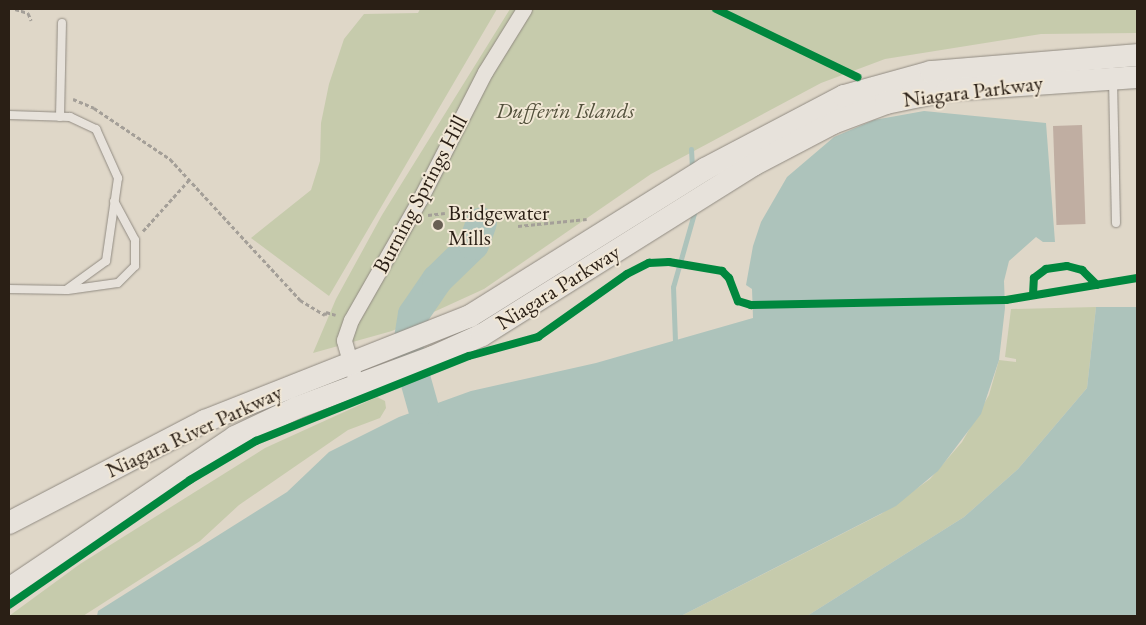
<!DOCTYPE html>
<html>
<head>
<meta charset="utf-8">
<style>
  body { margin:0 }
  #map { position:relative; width:1146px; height:625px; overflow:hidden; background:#dfd7c8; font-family:"EB Garamond",serif }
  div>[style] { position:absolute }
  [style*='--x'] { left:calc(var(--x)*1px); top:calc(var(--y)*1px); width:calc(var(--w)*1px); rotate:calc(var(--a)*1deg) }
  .green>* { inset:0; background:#c6cbac }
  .water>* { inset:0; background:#adc3bb }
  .stream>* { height:5px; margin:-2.5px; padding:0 2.5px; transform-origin:2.5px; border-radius:2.5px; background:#adc3bb }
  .river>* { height:31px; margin:-15.5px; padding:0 15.5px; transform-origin:15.5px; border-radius:15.5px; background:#adc3bb }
  .building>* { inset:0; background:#c0aea2; transform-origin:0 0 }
  .path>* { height:3px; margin-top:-1.5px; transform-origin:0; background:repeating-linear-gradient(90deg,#a49f98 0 4px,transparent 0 6.5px) }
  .roads { filter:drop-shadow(0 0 1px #918b82) drop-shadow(0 0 1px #918b82) }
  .service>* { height:8px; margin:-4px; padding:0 4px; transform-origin:4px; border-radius:4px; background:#e7e2db }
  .minor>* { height:15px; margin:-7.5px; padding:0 7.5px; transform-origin:7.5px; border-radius:7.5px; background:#e7e2db }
  .secondary>* { height:22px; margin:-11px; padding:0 11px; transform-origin:11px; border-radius:11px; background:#e7e2db }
  .cycleway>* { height:8px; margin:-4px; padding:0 4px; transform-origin:4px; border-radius:4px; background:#00873e }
  .dots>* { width:14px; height:14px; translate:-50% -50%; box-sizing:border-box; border:2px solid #f1e7d5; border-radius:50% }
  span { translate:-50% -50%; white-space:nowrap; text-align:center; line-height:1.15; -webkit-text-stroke:4px #f1e7d5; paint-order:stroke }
  .street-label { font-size:22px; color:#2a1f15 }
  .park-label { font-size:22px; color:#52503b; font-style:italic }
  .poi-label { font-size:22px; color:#2a1f15 }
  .left { translate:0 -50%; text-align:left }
  .frame { position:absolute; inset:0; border:10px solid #2a1f15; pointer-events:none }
</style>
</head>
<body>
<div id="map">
  <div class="green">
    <i style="clip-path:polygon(420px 9px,497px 9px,329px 296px,251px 238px,311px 190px,320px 161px,321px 123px,329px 84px,344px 39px,364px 14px,418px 13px)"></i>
    <i style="clip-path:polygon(510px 9px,1137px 9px,1137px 33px,1041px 34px,885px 59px,821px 83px,651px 174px,484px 289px,392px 331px,313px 353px,336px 299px,382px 215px)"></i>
    <i style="clip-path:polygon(1096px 307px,1087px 388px,1018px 469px,964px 517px,807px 616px,681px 616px,881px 514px,930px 479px,962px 442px,989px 395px,999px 360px,1016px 362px,1016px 359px,1005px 357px,1011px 309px)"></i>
    <i style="clip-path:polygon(377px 397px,385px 401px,386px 408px,380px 418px,348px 430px,239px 505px,200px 541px,83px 616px,9px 616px,80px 564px,265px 448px)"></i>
  </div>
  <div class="water">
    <i style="clip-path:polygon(924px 111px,1046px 123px,1055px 242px,1043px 242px,1036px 237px,1009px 261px,1004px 281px,1005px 308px,999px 360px,981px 414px,938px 471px,896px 506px,681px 616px,97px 616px,98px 611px,287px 492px,329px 452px,399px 417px,471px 391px,596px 363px,753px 318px,752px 289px,746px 285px,753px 246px,761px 222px,787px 177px,834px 137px,874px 120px)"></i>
    <i style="clip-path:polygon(1096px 307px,1137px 307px,1137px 616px,807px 616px,964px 517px,1018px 469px,1087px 388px)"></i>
  </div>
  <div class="stream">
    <i style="--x:691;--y:149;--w:20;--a:87"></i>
    <i style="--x:675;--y:341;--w:54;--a:-92.1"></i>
    <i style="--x:673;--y:287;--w:80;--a:-74.1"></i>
  </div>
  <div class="river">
    <i style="--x:423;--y:408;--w:59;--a:-105.7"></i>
    <i style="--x:407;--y:351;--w:37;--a:-81"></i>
    <i style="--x:413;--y:314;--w:42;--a:-55.6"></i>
    <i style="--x:437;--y:279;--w:50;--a:-44.2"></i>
    <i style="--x:473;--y:244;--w:23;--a:-70"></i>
  </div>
  <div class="building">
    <i style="left:1082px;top:125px;width:99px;height:29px;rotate:88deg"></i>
  </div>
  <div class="path">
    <i style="--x:15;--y:9;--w:14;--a:17"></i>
    <i style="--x:28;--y:13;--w:8;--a:67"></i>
    <i style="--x:73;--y:99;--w:23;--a:23"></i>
    <i style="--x:94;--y:108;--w:92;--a:33.9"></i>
    <i style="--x:170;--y:159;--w:192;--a:47.3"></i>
    <i style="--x:300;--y:300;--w:29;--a:31"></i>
    <i style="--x:325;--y:315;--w:3;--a:-72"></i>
    <i style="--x:326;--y:312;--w:10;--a:17"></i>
    <i style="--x:428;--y:215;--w:17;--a:-7"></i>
    <i style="--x:518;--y:226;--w:69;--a:-5.8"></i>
    <i style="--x:143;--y:231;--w:69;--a:-48"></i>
    <i style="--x:1033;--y:295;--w:65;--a:-8.9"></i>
  </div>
  <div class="roads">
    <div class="service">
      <i style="--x:1113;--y:80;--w:143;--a:88.8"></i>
      <i style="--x:9;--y:115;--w:61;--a:1.9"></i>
      <i style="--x:70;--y:117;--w:29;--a:25"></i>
      <i style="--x:96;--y:129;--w:54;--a:65.8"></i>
      <i style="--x:118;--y:178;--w:84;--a:98.2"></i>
      <i style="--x:106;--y:261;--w:49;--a:144.1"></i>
      <i style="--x:66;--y:290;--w:57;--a:-179"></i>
      <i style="--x:60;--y:117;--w:94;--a:-88.8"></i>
      <i style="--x:68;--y:290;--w:50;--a:-8"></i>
      <i style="--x:118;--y:283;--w:24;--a:-45"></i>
      <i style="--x:135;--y:266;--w:26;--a:-90"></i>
      <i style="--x:135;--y:240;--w:44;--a:-118.3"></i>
    </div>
    <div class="minor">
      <i style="--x:353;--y:372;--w:33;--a:-106"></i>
      <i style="--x:344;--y:340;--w:21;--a:-71"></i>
      <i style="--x:351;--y:320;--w:139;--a:-60.3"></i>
      <i style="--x:420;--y:199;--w:143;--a:-62.9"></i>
      <i style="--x:485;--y:72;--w:74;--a:-58.2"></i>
    </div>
    <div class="secondary">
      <i style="--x:9;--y:523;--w:221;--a:-27.5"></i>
      <i style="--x:205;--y:421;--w:285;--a:-21.6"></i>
      <i style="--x:470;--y:316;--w:277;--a:-32"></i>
      <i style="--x:705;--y:169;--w:157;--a:-27.7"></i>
      <i style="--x:844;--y:96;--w:90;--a:-15.4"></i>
      <i style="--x:931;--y:72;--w:207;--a:-4.7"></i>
      <i style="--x:9;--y:589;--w:272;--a:-33.9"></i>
      <i style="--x:235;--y:437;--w:68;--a:-25.4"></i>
      <i style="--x:296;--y:408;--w:146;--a:-20.4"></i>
      <i style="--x:433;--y:357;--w:54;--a:-24.2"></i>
      <i style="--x:482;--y:335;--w:320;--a:-32.1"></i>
      <i style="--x:753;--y:165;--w:90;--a:-27.7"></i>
      <i style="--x:833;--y:123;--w:57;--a:-20.7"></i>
      <i style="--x:886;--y:103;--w:63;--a:-11.8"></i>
      <i style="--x:948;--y:90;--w:189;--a:-3.9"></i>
    </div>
  </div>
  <div class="cycleway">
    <i style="--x:716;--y:9;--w:157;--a:25.7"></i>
    <i style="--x:1033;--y:295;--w:17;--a:-87"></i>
    <i style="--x:1034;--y:278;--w:15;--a:-37"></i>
    <i style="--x:1046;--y:269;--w:21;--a:-8"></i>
    <i style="--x:1067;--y:266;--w:16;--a:15"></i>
    <i style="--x:1082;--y:270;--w:21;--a:45"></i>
    <i style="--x:9;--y:605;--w:220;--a:-34.6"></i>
    <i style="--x:190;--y:480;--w:77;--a:-30.6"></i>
    <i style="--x:256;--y:441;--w:229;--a:-21.8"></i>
    <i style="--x:469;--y:356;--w:72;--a:-15.4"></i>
    <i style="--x:538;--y:337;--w:109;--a:-35.3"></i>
    <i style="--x:627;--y:274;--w:25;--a:-27"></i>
    <i style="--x:649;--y:263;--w:20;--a:-3"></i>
    <i style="--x:669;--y:262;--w:54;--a:9.6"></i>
    <i style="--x:722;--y:271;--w:10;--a:45"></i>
    <i style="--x:729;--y:278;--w:25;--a:69"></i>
    <i style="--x:738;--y:301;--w:14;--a:17"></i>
    <i style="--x:751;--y:305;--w:255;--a:-1.1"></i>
    <i style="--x:1006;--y:300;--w:133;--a:-9.5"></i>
  </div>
  <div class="dots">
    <i style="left:438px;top:225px;background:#695f54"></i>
  </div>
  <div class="street-label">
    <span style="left:973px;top:91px;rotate:-7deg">Niagara Parkway</span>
    <span style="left:420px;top:194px;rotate:-62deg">Burning Springs Hill</span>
    <span style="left:558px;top:287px;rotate:-32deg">Niagara Parkway</span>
    <span style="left:194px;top:431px;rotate:-25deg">Niagara River Parkway</span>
  </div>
  <div class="park-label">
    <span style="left:565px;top:111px">Dufferin Islands</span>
  </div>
  <div class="poi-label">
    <span class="left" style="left:448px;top:225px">Bridgewater<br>Mills</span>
  </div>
  <div class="frame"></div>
</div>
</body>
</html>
